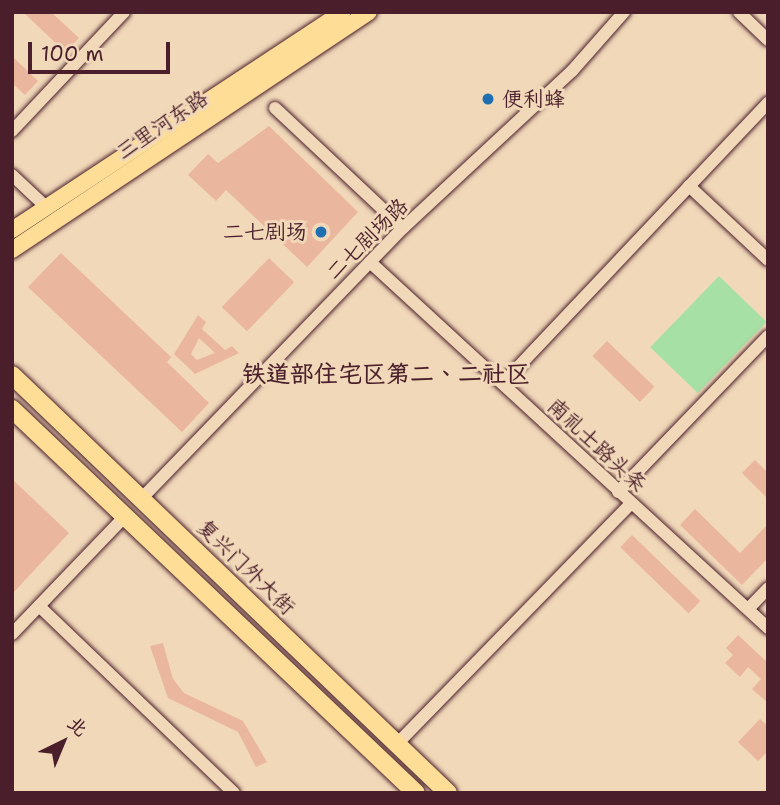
<!DOCTYPE html>
<html>
<head>
<meta charset="utf-8">
<style>
  body { margin:0 }
  #map { position:relative; width:780px; height:805px; overflow:hidden; background:#f1d8b9; font-family:"Shantell Sans","LXGW WenKai TC",sans-serif }
  div>[style] { position:absolute }
  [style*='--x'] { left:calc(var(--x)*1px); top:calc(var(--y)*1px); width:calc(var(--w)*1px); rotate:calc(var(--a)*1deg) }
  .green>* { inset:0; background:#a6e0a5; transform-origin:0 0 }
  .building>* { inset:0; background:#ebb69e; transform-origin:0 0 }
  .roads { filter:drop-shadow(0 0 2px #4a1f2b) drop-shadow(0 0 2px #4a1f2b) }
  .minor>* { height:12px; margin:-6px; padding:0 6px; transform-origin:6px; border-radius:6px; background:#f1d8b9 }
  .major>* { height:16px; margin:-8px; padding:0 8px; transform-origin:8px; border-radius:8px; background:#fedd96 }
  .highway>* { height:18px; margin:-9px; padding:0 9px; transform-origin:9px; border-radius:9px; background:#fedd96 }
  .dots>* { width:19px; height:19px; translate:-50% -50%; box-sizing:border-box; border:4px solid #f1d8b9; border-radius:50% }
  span { translate:-50% -50%; white-space:nowrap; text-align:center; line-height:1.15; -webkit-text-stroke:6px #f1d8b9; paint-order:stroke }
  .poi-label { font-size:21px; color:#4a1f2b }
  .left { translate:0 -50%; text-align:left }
  .right { translate:-100% -50%; text-align:right }
  .street-label { font-size:21px; color:#4a1f2b }
  .quarter-label { font-size:24px; color:#4a1f2b; font-weight:700 }
  .frame { position:absolute; inset:0; border:14px solid #4a1f2b; pointer-events:none }
  .north { position:absolute; left:28px; top:707px; width:70px; height:70px; -webkit-text-stroke:5px #f1d8b9; paint-order:stroke; rotate:43deg; font-size:19px; font-weight:700; line-height:28px; text-align:center; color:#4a1f2b }
  .north::after { content:''; display:block; margin:auto; width:24px; height:32px; background:#4a1f2b; clip-path:polygon(50% 0,100% 100%,50% 72%,0 100%) }
  .scale { position:absolute; left:28px; top:42px; width:142px; height:32px; box-sizing:border-box; border:4px solid #4a1f2b; border-top:0; padding-left:9px; font-size:21px; line-height:24px; white-space:nowrap; color:#4a1f2b; -webkit-text-stroke:5px #f1d8b9; paint-order:stroke }
</style>
</head>
<body>
<div id="map">
  <div class="green">
    <i style="left:719px;top:276px;width:66px;height:99px;rotate:44deg"></i>
  </div>
  <div class="building">
    <i style="clip-path:polygon(23px 12px,51px 12px,79px 38px,65px 52px)"></i>
    <i style="clip-path:polygon(12px 56px,38px 81px,25px 95px,12px 83px)"></i>
    <i style="clip-path:polygon(269px 126px,358px 212px,307px 267px,226px 190px,216px 201px,188px 175px,208px 154px,218px 163px)"></i>
    <i style="clip-path:polygon(61px 253px,171px 357px,167px 362px,209px 403px,182px 432px,28px 287px)"></i>
    <i style="left:269px;top:258px;width:35px;height:68px;rotate:44deg"></i>
    <i style="clip-path:polygon(evenodd,198px 315px,206px 322px,202px 329px,225px 350px,232px 346px,239px 353px,195px 374px,174px 354px,198px 315px,199px 338px,215px 353px,197px 360px,191px 354px,199px 338px)"></i>
    <i style="left:607px;top:341px;width:66px;height:21px;rotate:44deg"></i>
    <i style="clip-path:polygon(755px 460px,768px 473px,768px 499px,742px 473px)"></i>
    <i style="clip-path:polygon(12px 479px,69px 533px,12px 594px)"></i>
    <i style="clip-path:polygon(695px 509px,740px 553px,768px 524px,768px 558px,742px 585px,680px 525px)"></i>
    <i style="left:632px;top:535px;width:95px;height:17px;rotate:44deg"></i>
    <i style="clip-path:polygon(738px 635px,768px 663px,768px 703px,752px 689px,761px 679px,748px 667px,740px 677px,725px 663px,733px 655px,726px 648px)"></i>
    <i style="clip-path:polygon(163px 643px,173px 679px,184px 693px,243px 721px,267px 762px,256px 767px,238px 732px,168px 698px,150px 646px)"></i>
    <i style="clip-path:polygon(760px 719px,768px 726px,768px 751px,758px 761px,738px 742px)"></i>
  </div>
  <div class="roads">
    <div class="minor">
      <i style="--x:739;--y:12;--w:40;--a:44"></i>
      <i style="--x:275;--y:108;--w:175;--a:43.2"></i>
      <i style="--x:12;--y:131;--w:163;--a:-46.7"></i>
      <i style="--x:12;--y:175;--w:47;--a:43.3"></i>
      <i style="--x:689;--y:186;--w:108;--a:43.1"></i>
      <i style="--x:370;--y:262;--w:541;--a:42.6"></i>
      <i style="--x:503;--y:383;--w:386;--a:-46.6"></i>
      <i style="--x:618;--y:492;--w:216;--a:-46.1"></i>
      <i style="--x:142;--y:498;--w:376;--a:-46"></i>
      <i style="--x:403;--y:228;--w:231;--a:-42.9"></i>
      <i style="--x:572;--y:71;--w:79;--a:-48.6"></i>
      <i style="--x:39;--y:606;--w:270;--a:43.8"></i>
      <i style="--x:748;--y:609;--w:29;--a:-46"></i>
      <i style="--x:12;--y:634;--w:163;--a:-46.2"></i>
      <i style="--x:397;--y:744;--w:336;--a:-45.8"></i>
    </div>
    <div class="major">
      <i style="--x:12;--y:230;--w:396;--a:-33.4"></i>
      <i style="--x:12;--y:250;--w:429;--a:-33.7"></i>
    </div>
    <div class="highway">
      <i style="--x:12;--y:375;--w:604;--a:43.79"></i>
      <i style="--x:12;--y:409;--w:557;--a:43.55"></i>
    </div>
  </div>
  <div class="dots">
    <i style="left:488px;top:99px;background:#1f6fb2"></i>
    <i style="left:321px;top:232px;background:#1f6fb2"></i>
  </div>
  <div class="poi-label">
    <span class="left" style="left:502px;top:99px">便利蜂</span>
    <span class="right" style="left:307px;top:232px">二七剧场</span>
  </div>
  <div class="street-label">
    <span style="left:162px;top:125px;rotate:-34deg">三里河东路</span>
    <span style="left:367px;top:239px;rotate:-45deg">二七剧场路</span>
    <span style="left:597px;top:445px;rotate:43deg">南礼士路头条</span>
    <span style="left:246px;top:567px;rotate:44deg">复兴门外大街</span>
  </div>
  <div class="quarter-label">
    <span style="left:386px;top:375px">铁道部住宅区第二、二社区</span>
  </div>
  <div class="frame"></div>
  <div class="north">北</div>
  <div class="scale">100 m</div>
</div>
</body>
</html>
